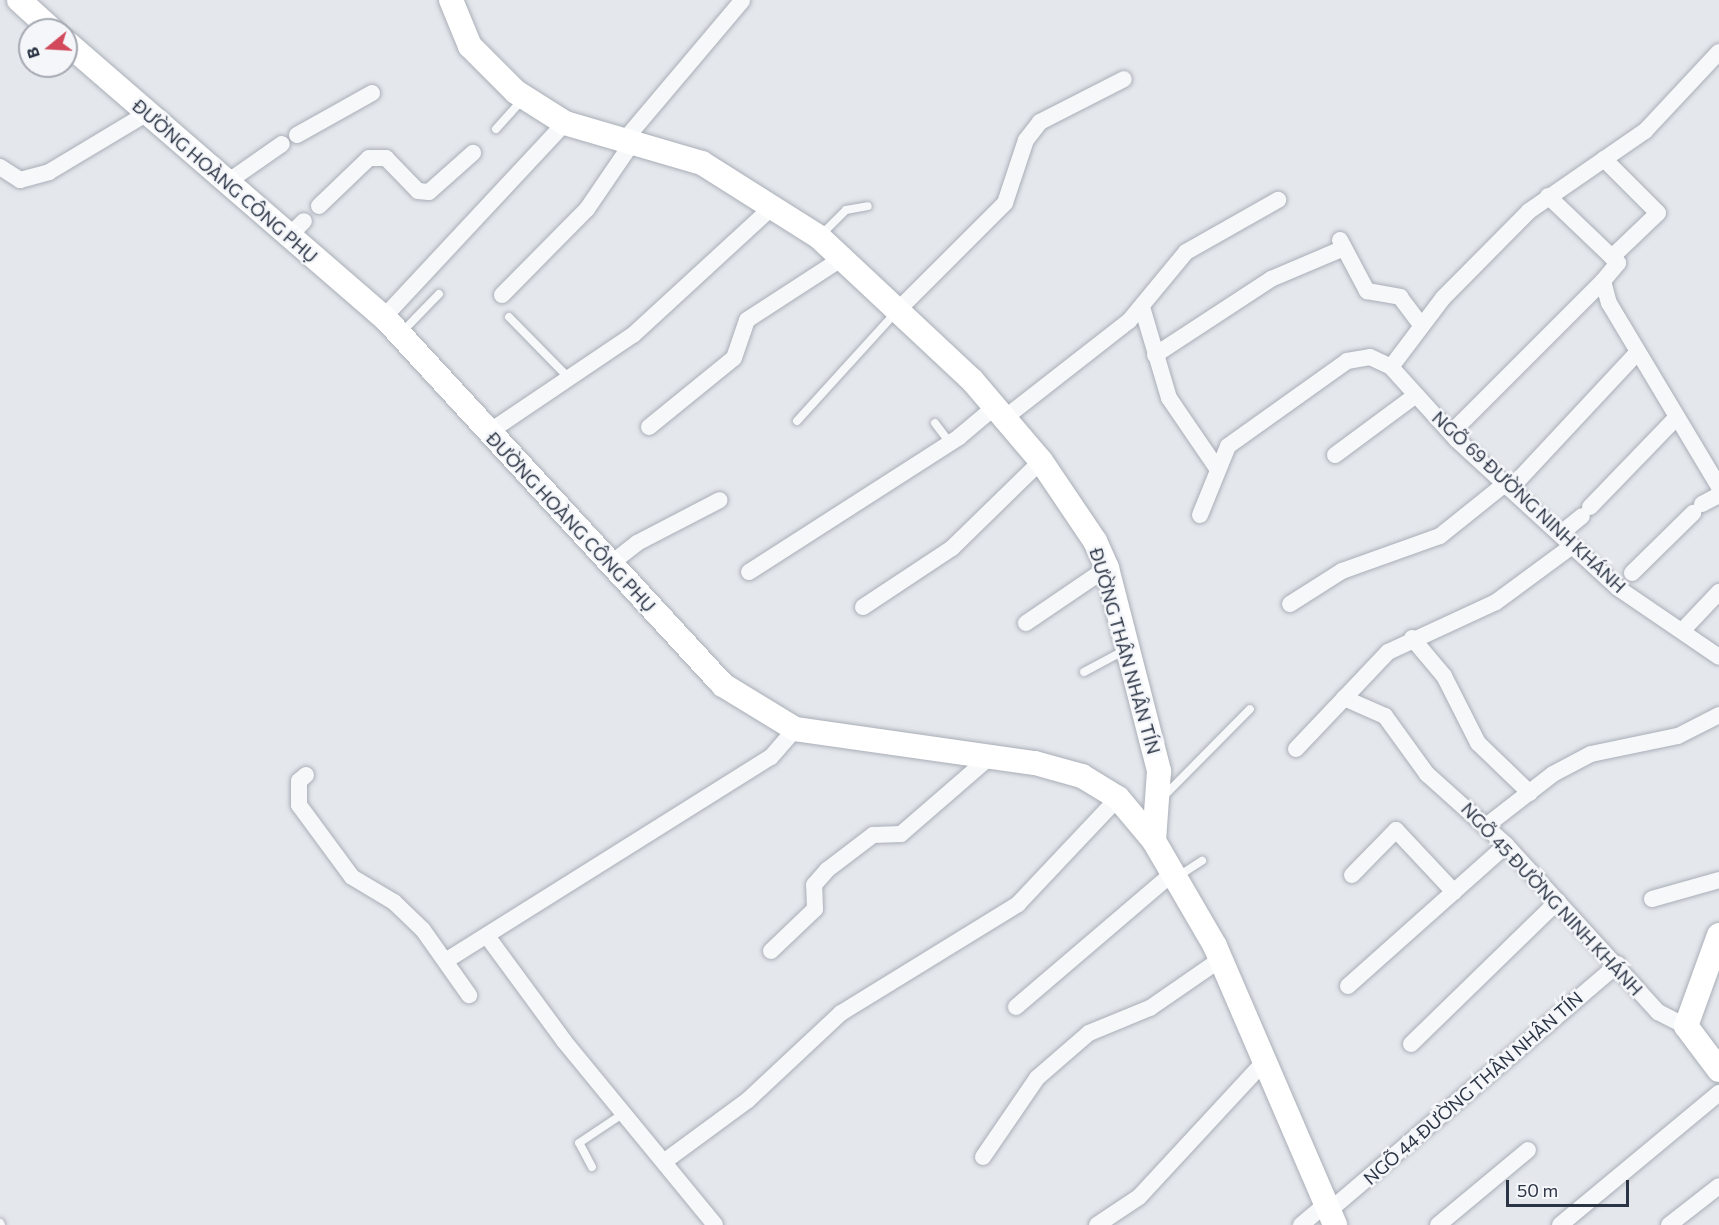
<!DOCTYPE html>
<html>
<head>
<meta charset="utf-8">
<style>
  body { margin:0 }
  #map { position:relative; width:1719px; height:1225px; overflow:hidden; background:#e4e7ec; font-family:Commissioner,sans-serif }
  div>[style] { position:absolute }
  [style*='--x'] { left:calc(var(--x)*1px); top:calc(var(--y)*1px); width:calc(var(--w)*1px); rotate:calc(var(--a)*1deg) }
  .roads { filter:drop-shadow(0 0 2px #a9aeb7) drop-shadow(0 0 2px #a9aeb7) }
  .lane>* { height:8px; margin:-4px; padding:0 4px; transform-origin:4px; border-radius:4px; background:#f7f8fa }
  .street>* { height:16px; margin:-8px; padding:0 8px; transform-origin:8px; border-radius:8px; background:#f7f8fa }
  .secondary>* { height:24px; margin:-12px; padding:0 12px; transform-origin:12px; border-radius:12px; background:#fff }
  span { translate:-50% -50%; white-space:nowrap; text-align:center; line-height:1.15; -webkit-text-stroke:5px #f4f6f9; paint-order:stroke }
  .street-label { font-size:18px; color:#2b3445 }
  .north { position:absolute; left:18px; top:18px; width:60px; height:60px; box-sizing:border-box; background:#f4f6f9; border:2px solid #a4a8b1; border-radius:50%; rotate:252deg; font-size:16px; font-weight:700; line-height:24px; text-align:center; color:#2b3445 }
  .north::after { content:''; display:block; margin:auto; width:21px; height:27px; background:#d1495b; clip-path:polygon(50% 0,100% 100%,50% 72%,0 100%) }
  .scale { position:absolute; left:1506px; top:1180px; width:123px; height:27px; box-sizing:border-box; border:3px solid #2b3445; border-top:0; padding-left:8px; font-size:18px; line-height:21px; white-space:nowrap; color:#2b3445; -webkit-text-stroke:4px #f4f6f9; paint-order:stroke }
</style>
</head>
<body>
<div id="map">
  <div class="roads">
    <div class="lane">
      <i style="--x:496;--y:129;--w:39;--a:-48"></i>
      <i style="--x:821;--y:235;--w:35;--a:-45"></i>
      <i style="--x:846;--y:210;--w:22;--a:-10"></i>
      <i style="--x:509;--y:317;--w:86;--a:45.5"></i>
      <i style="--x:402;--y:332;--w:53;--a:-45.8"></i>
      <i style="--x:797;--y:421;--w:149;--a:-47.7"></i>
      <i style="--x:935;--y:423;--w:25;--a:53"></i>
      <i style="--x:1084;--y:672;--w:49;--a:-28.1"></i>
      <i style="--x:1162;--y:798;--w:125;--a:-45.3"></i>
      <i style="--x:1177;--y:877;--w:30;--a:-33"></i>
      <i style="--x:592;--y:1167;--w:27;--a:-118"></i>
      <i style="--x:579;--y:1143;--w:54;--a:-33.7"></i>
      <i style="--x:0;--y:1223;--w:2;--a:63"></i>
    </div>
    <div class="street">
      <i style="--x:297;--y:135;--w:86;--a:-29.2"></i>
      <i style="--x:627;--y:137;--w:178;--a:-49.8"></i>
      <i style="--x:1604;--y:159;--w:76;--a:45"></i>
      <i style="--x:1658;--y:213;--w:64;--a:136.3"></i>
      <i style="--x:0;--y:167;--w:24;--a:33"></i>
      <i style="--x:20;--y:180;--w:30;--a:-15"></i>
      <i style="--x:49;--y:172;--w:113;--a:-30.9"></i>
      <i style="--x:226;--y:183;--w:68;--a:-34.9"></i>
      <i style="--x:1548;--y:196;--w:97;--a:43.7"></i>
      <i style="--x:1618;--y:263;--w:23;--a:130"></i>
      <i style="--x:1603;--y:281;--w:23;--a:75"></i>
      <i style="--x:1609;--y:303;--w:214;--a:59.1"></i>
      <i style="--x:319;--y:206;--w:69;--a:-43.8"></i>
      <i style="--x:369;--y:158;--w:17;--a:0"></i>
      <i style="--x:386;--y:158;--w:46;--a:45.9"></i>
      <i style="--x:418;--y:191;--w:11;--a:5"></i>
      <i style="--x:429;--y:192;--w:59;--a:-41.6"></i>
      <i style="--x:289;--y:236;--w:21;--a:-45"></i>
      <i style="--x:1340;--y:240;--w:58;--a:62.1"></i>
      <i style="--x:1367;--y:291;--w:34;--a:10"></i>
      <i style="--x:1400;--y:297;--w:35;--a:53"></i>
      <i style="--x:502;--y:295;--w:121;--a:-45.3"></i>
      <i style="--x:587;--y:209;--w:83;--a:-55.7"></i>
      <i style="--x:1142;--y:307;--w:95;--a:73.5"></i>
      <i style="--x:1169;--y:398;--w:83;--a:55.7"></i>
      <i style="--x:897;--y:311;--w:153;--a:-45"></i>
      <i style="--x:1005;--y:203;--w:66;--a:-71.6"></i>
      <i style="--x:1026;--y:140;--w:23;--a:-52"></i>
      <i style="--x:1040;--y:122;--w:94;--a:-27.1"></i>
      <i style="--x:384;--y:317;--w:265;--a:-47"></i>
      <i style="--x:1155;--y:355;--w:139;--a:-33.2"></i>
      <i style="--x:1271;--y:279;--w:79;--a:-23"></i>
      <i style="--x:1391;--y:367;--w:86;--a:-53"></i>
      <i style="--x:1443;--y:298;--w:122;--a:-45.3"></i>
      <i style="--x:1529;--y:211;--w:141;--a:-34.6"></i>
      <i style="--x:1645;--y:131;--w:108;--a:-46.9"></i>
      <i style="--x:1006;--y:417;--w:156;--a:-38"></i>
      <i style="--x:1129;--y:321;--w:89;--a:-50.4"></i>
      <i style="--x:1186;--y:252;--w:106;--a:-29.5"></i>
      <i style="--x:649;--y:427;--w:109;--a:-39.1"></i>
      <i style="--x:734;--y:358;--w:40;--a:-71.1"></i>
      <i style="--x:747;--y:320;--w:112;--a:-33"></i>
      <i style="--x:489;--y:432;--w:174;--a:-34"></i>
      <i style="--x:633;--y:335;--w:189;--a:-42.6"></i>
      <i style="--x:1451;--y:433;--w:215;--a:-45"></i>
      <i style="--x:1335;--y:455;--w:101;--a:-36.5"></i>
      <i style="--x:1510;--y:489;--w:185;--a:-47"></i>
      <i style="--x:1702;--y:504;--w:19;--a:-28"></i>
      <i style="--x:1590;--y:507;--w:125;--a:-46"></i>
      <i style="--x:1200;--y:515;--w:74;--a:-67.9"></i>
      <i style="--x:1228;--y:446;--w:146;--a:-35.5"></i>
      <i style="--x:1347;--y:361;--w:23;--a:-10"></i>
      <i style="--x:1370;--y:357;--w:23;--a:25"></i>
      <i style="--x:1391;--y:367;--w:97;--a:47.9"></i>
      <i style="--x:1456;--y:439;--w:220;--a:42.6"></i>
      <i style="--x:1618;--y:588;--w:122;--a:34.3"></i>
      <i style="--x:1560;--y:534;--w:28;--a:-39"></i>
      <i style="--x:609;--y:565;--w:36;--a:-38"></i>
      <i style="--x:637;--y:543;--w:93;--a:-27.4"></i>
      <i style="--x:749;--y:572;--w:250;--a:-32.7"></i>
      <i style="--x:959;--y:437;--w:48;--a:-40"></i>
      <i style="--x:1632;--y:573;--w:86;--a:-44.5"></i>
      <i style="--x:1290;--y:604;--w:62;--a:-32.4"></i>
      <i style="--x:1342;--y:571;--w:104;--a:-19.7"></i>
      <i style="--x:1440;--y:536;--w:83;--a:-38.7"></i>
      <i style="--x:863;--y:607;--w:107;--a:-33.5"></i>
      <i style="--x:952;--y:548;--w:124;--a:-44.3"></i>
      <i style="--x:1026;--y:623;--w:98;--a:-34.2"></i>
      <i style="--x:1682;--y:631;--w:54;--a:-46.5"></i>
      <i style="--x:1412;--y:638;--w:50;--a:49.9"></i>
      <i style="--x:1444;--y:676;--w:75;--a:63.1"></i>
      <i style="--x:1478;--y:743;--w:72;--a:43.9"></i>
      <i style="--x:1344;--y:698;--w:45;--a:23.7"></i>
      <i style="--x:1385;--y:716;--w:72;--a:54.1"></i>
      <i style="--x:1427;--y:774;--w:106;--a:41.9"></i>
      <i style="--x:1506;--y:845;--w:226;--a:47.7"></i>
      <i style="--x:1658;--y:1012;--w:31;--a:27"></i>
      <i style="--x:1296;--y:749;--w:134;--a:-46.5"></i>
      <i style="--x:1388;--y:652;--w:119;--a:-24.8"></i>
      <i style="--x:1496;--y:602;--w:94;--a:-36.4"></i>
      <i style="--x:306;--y:775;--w:9;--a:139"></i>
      <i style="--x:299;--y:781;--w:24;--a:90"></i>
      <i style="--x:299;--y:805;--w:89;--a:53.6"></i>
      <i style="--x:352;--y:877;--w:49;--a:30.8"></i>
      <i style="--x:394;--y:902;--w:40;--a:44"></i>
      <i style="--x:423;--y:930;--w:80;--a:54.7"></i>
      <i style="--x:1486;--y:826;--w:85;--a:-37.8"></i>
      <i style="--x:1553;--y:774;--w:43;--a:-27.8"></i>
      <i style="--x:1591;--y:754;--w:89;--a:-11.7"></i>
      <i style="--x:1678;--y:736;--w:46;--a:-27.1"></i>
      <i style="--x:1352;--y:875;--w:63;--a:-45.6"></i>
      <i style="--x:1396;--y:830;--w:85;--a:46.9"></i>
      <i style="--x:1652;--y:899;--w:70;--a:-15.8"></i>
      <i style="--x:487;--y:936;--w:130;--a:53.7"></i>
      <i style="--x:564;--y:1041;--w:238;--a:50.6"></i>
      <i style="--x:771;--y:951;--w:61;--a:-43.7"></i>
      <i style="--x:815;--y:909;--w:24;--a:-92"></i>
      <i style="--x:814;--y:885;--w:20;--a:-49"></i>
      <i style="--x:827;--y:870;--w:58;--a:-37.3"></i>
      <i style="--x:873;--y:835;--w:28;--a:-2"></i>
      <i style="--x:901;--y:834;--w:118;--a:-40.9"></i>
      <i style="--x:447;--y:960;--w:382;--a:-32.1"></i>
      <i style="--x:771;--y:757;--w:37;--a:-49"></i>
      <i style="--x:1348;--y:986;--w:212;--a:-41.7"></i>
      <i style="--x:1016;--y:1007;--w:206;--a:-40.5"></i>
      <i style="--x:1411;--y:1044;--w:205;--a:-44.2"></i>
      <i style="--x:983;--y:1157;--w:96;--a:-55.6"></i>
      <i style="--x:1037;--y:1078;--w:69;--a:-40.9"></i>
      <i style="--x:1089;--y:1033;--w:66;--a:-22.3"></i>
      <i style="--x:1150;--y:1008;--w:86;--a:-34.6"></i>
      <i style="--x:665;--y:1161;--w:103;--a:-36.3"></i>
      <i style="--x:748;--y:1100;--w:127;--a:-43.1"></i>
      <i style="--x:841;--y:1013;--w:208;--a:-31.6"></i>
      <i style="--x:1018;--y:904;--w:146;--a:-46.7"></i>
      <i style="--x:1329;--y:1211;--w:380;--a:-40.5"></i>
      <i style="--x:1097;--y:1225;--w:50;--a:-33.7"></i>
      <i style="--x:1139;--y:1197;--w:185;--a:-47.2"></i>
      <i style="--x:1301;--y:1225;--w:33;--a:-40"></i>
      <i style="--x:1438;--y:1225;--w:117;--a:-39.8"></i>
      <i style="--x:1560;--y:1225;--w:207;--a:-39.7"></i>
      <i style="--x:1669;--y:1225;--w:63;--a:-38"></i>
    </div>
    <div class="secondary">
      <i style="--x:19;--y:0;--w:45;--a:42.3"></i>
      <i style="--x:451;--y:0;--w:50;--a:67.6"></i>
      <i style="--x:470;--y:46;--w:65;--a:45"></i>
      <i style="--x:516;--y:92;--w:58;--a:32.3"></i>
      <i style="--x:565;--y:123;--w:143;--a:16.3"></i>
      <i style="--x:702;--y:163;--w:138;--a:32.3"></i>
      <i style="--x:819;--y:237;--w:209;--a:43.1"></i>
      <i style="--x:972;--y:380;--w:106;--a:49.6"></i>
      <i style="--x:1041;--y:461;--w:97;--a:56"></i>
      <i style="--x:1095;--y:541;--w:30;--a:66"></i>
      <i style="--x:1107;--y:568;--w:210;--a:75.6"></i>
      <i style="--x:1159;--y:771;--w:70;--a:94.1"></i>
      <i style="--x:1154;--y:841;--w:121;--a:59.8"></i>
      <i style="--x:1215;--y:946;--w:304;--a:66.7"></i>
      <i style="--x:66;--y:42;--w:420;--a:40.9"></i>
      <i style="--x:384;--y:317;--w:500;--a:47.35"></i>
      <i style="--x:723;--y:685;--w:84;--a:31.4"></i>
      <i style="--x:795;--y:729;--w:242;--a:8.1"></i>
      <i style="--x:1035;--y:763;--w:49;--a:15.5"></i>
      <i style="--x:1082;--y:776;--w:42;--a:31.4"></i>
      <i style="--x:1118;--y:798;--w:56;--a:50.1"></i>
      <i style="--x:1719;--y:935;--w:97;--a:109.9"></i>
      <i style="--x:1686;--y:1026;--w:55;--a:53.1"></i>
    </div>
  </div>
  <div class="street-label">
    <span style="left:225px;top:181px;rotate:41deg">ĐƯỜNG HOÀNG CÔNG PHỤ</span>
    <span style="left:1529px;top:502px;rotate:43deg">NGÕ 69 ĐƯỜNG NINH KHÁNH</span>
    <span style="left:571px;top:522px;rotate:47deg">ĐƯỜNG HOÀNG CÔNG PHỤ</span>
    <span style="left:1125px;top:651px;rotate:74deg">ĐƯỜNG THÂN NHÂN TÍN</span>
    <span style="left:1552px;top:899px;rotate:47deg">NGÕ 45 ĐƯỜNG NINH KHÁNH</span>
    <span style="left:1473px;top:1088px;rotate:-41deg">NGÕ 44 ĐƯỜNG THÂN NHÂN TÍN</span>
  </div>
  <div class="north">B</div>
  <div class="scale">50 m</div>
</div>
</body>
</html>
